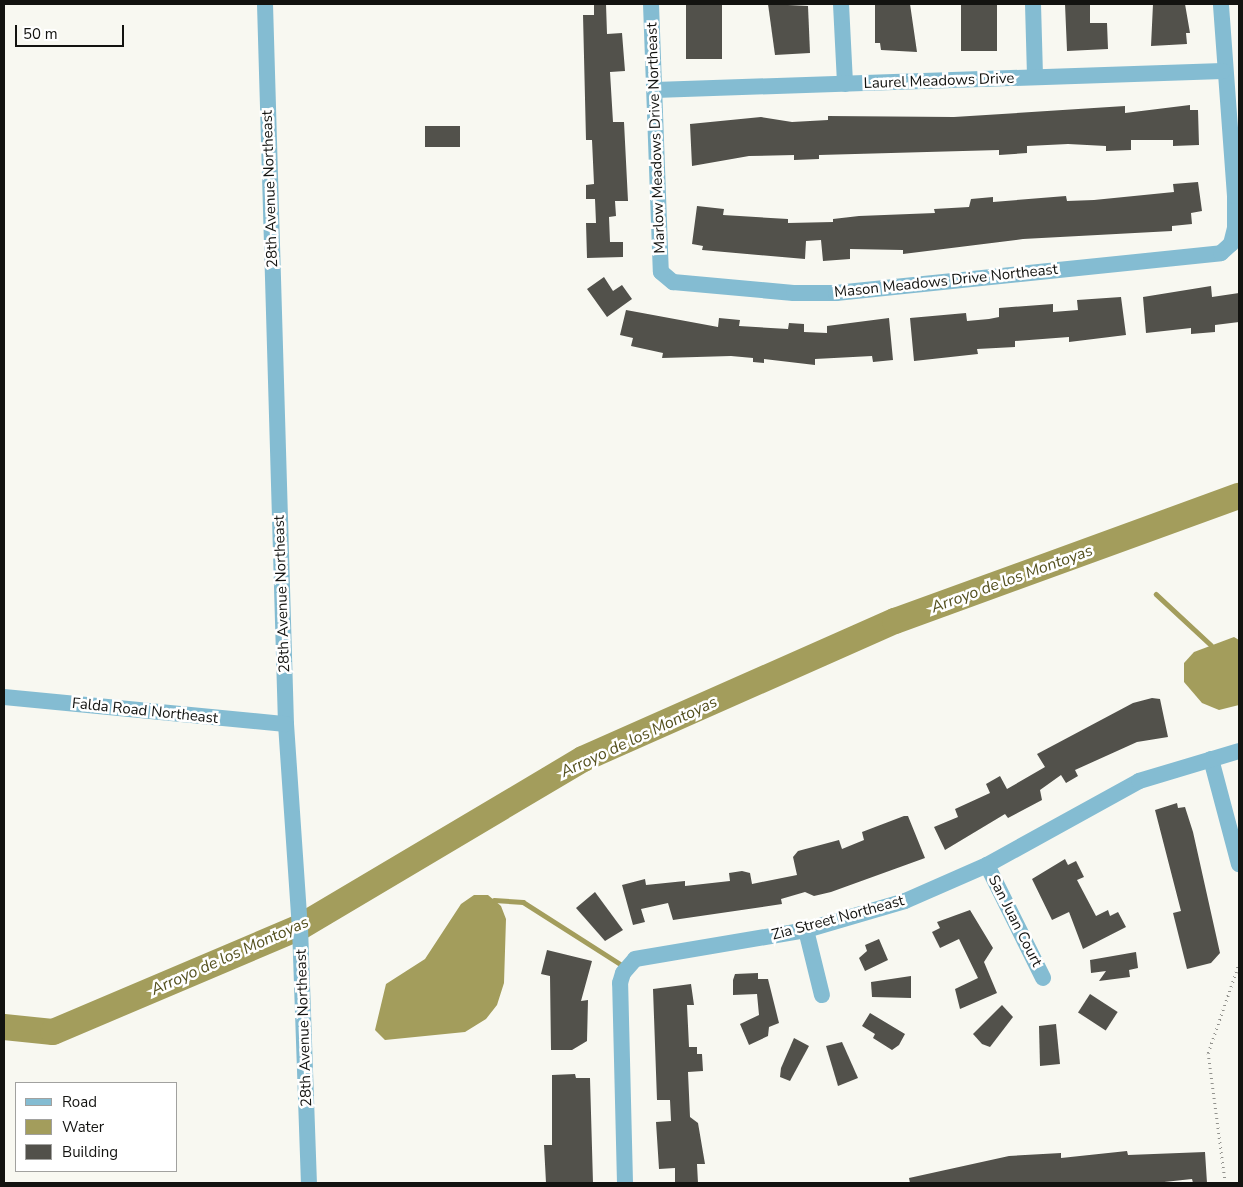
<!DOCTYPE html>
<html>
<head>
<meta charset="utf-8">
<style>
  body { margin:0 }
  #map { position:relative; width:1243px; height:1187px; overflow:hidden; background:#f8f8f1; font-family:"Nunito Sans",sans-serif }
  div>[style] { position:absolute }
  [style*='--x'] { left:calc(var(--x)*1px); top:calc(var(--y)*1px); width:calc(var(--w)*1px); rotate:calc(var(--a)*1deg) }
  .water>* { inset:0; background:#a39d5c }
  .stream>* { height:4.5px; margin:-2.25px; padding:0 2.25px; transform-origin:2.25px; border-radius:2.25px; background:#a39d5c }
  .river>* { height:26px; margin:-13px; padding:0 13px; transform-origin:13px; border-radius:13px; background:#a39d5c }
  .building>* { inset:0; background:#52514b; transform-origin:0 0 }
  .path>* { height:2.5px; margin-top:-1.25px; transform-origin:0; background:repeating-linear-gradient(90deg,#93938e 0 1px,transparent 0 5px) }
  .street>* { height:16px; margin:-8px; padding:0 8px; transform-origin:8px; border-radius:8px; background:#84bcd2 }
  span { translate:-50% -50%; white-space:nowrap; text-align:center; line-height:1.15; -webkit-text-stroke:5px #fff; paint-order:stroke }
  .street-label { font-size:15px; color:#131310 }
  .water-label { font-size:16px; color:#54501e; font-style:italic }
  .frame { position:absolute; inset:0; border:5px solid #131310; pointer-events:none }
  .legend { position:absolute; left:15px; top:1082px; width:162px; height:90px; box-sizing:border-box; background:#fff; border:1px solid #a1a19f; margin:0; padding:6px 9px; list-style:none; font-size:15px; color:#131310 }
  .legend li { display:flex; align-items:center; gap:10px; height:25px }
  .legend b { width:25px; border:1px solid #a1a19f }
  .scale { position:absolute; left:15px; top:25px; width:109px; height:22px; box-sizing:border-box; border:2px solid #131310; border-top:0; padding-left:6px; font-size:15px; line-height:18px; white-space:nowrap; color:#131310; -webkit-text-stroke:4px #fff; paint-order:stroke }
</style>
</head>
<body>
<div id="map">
  <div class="water">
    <i style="clip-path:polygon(1234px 637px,1239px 640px,1239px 705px,1219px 710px,1202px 703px,1184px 682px,1184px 663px,1194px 652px)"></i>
    <i style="clip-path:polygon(474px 895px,488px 895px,501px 906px,506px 919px,504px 983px,497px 1005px,486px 1019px,465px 1032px,385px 1040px,375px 1030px,386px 984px,425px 959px,461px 904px)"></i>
  </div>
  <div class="stream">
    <i style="--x:1156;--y:594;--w:75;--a:42.8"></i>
    <i style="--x:494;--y:900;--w:29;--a:4"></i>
    <i style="--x:523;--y:902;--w:121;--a:32.5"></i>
  </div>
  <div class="river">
    <i style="--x:4;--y:1027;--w:49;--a:5.8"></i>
    <i style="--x:53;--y:1032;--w:268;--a:-23"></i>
    <i style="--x:300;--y:927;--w:329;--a:-30.7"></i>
    <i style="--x:583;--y:759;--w:341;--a:-23.9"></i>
    <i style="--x:895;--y:621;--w:366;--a:-20"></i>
  </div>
  <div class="building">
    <i style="clip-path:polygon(594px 4px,606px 4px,607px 34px,622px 33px,625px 71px,610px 72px,613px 122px,624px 122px,628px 201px,615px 201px,616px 216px,609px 217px,610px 242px,623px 242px,623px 257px,587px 258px,586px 223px,596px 223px,595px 199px,586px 199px,586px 185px,594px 184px,592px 140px,586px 140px,583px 15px,594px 15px)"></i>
    <i style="left:686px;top:4px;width:36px;height:55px"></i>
    <i style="clip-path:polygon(768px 4px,808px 6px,810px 53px,775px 55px)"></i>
    <i style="clip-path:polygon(875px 4px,910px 4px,917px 52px,881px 50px,880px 43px,875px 43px)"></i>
    <i style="left:961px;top:4px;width:36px;height:47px"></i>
    <i style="clip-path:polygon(1065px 4px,1090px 4px,1090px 23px,1107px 23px,1108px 49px,1067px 51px)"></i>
    <i style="clip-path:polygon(1153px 4px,1185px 4px,1190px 33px,1186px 33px,1187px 44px,1151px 46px)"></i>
    <i style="clip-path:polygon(1190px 105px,1190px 110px,1198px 110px,1199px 145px,1173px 146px,1173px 140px,1131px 140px,1131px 150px,1106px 151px,1106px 146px,1068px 144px,1027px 146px,1027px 153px,999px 155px,999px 150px,819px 155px,819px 159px,794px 160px,794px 155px,749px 156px,692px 166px,690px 124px,761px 117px,792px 122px,828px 120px,828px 116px,954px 117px,1125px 106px,1125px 113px)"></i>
    <i style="left:460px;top:126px;width:21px;height:35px;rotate:90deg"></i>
    <i style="clip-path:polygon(1198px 182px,1202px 211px,1191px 213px,1192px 224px,1172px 226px,1172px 231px,1023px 239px,903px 254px,903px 250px,850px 249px,850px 259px,823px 261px,821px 240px,806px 241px,805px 259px,702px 250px,703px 246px,692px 244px,697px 206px,724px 209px,723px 215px,788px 219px,788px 223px,833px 222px,833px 219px,859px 216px,935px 213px,934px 209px,969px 207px,971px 199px,993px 197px,993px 202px,1066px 196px,1067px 201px,1094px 200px,1174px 192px,1173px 184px)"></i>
    <i style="clip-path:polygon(604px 277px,613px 291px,622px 285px,632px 299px,607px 317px,587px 289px)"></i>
    <i style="clip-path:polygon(1211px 286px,1212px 297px,1239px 293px,1239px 322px,1215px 325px,1215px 332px,1191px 334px,1191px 328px,1146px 333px,1143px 297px)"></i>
    <i style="clip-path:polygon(1121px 297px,1126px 335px,1069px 342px,1069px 337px,1015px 341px,1015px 347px,977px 349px,978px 354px,914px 361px,910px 318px,966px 313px,967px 321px,989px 319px,999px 317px,999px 308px,1053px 304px,1053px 312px,1078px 310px,1077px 300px)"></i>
    <i style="clip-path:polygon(626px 310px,718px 327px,719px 318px,740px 320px,739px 326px,788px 329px,789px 323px,804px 324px,804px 332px,827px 333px,827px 326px,889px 318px,893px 360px,873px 362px,872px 356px,815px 359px,815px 365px,764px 359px,764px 363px,753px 362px,753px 358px,731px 356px,662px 358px,663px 353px,631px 346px,633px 338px,620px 335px)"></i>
    <i style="clip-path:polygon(1152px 698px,1160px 699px,1168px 737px,1137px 742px,1075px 770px,1078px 776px,1066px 783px,1061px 775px,1040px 790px,1042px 800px,1008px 818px,1005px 814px,945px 850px,934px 827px,958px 817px,955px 809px,990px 793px,986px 784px,1000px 776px,1007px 789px,1045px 767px,1037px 754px,1133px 703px)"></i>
    <i style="clip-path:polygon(1177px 803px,1178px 808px,1185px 807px,1193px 832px,1220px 953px,1211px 963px,1187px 969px,1173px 913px,1181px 911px,1155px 810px)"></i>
    <i style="clip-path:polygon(904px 816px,908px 816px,925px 858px,831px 892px,814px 896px,805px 892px,781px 899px,782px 904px,673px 920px,668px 903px,641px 909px,645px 922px,633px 925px,622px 885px,645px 879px,646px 885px,685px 881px,685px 886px,730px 881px,729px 873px,742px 871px,750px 873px,752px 884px,797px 875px,793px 857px,798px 851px,839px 840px,842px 849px,864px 840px,862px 832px)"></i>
    <i style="clip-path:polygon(1065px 859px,1068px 865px,1076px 861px,1084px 877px,1077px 880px,1096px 916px,1108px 910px,1110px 916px,1118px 912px,1126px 927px,1083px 949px,1069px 912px,1052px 920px,1032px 879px)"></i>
    <i style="clip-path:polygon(595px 892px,623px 930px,605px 941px,576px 908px)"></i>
    <i style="clip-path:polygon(970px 910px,993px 948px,984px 962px,997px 993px,960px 1009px,955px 989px,978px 978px,959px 939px,940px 948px,932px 932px,940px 928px,937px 922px)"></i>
    <i style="clip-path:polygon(879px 939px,888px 960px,865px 971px,859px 958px,867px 951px,865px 945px)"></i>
    <i style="clip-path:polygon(547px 950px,592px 961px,581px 1001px,588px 1000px,587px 1041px,572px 1050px,551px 1050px,550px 976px,541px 974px)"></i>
    <i style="clip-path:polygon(1136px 952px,1138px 968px,1129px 970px,1130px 977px,1099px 981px,1106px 971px,1091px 973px,1090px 960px)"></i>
    <i style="clip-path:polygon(758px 973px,758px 979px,768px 979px,779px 1023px,769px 1027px,768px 1036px,749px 1045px,740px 1024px,759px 1015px,757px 994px,733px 995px,733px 980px,735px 974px)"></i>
    <i style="clip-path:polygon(911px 976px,911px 998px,872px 997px,871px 982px)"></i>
    <i style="clip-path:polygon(691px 984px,694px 1005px,687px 1005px,689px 1047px,697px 1047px,697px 1054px,702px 1054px,703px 1071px,688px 1072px,690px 1117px,698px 1123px,705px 1164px,697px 1164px,698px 1183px,675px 1183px,675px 1168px,659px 1169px,656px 1122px,671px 1121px,670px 1100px,657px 1100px,653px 989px)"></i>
    <i style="left:1090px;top:994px;width:33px;height:22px;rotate:33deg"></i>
    <i style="clip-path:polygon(1002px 1005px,1013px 1017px,990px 1047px,982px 1044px,973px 1034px)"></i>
    <i style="clip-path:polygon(870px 1013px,905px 1034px,899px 1045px,892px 1050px,873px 1038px,875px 1034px,862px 1026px)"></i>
    <i style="clip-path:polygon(1056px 1024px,1060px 1064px,1040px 1066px,1039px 1026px)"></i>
    <i style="clip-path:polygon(794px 1038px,809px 1046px,790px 1081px,780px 1077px,781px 1068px)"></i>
    <i style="clip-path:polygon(842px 1042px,858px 1078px,838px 1086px,826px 1046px)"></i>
    <i style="clip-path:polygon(575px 1074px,576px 1078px,590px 1078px,593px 1183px,546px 1183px,544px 1145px,552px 1145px,552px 1075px)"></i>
    <i style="clip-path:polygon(1127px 1151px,1128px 1155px,1205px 1152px,1207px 1183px,1193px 1183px,1192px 1179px,1155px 1183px,910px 1183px,909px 1178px,1009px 1156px,1061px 1153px,1061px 1158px)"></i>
  </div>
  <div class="path">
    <i style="--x:1225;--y:1183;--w:131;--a:-97.5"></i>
    <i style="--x:1208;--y:1053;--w:95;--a:-71"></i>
  </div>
  <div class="street">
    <i style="--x:265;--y:4;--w:720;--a:88.33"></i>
    <i style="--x:286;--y:724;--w:203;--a:86.1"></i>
    <i style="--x:300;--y:927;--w:256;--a:88"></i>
    <i style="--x:651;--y:4;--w:268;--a:87.9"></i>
    <i style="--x:661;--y:272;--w:16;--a:40"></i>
    <i style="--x:673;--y:282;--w:121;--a:5.2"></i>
    <i style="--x:794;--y:293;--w:42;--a:0"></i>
    <i style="--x:836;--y:293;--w:387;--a:-5.9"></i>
    <i style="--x:1221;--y:253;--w:13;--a:-42"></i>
    <i style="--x:1231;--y:244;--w:16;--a:-76"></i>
    <i style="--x:1235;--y:228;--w:32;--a:-90"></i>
    <i style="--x:1235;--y:196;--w:193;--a:-94.2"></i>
    <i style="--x:841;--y:4;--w:80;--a:87.1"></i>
    <i style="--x:1033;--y:4;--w:73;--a:88.4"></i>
    <i style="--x:655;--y:90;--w:568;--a:-1.92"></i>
    <i style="--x:4;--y:697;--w:283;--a:5.5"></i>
    <i style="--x:1211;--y:759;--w:109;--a:75.1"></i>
    <i style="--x:987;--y:865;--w:126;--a:63.6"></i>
    <i style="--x:806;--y:930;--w:67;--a:76.2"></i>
    <i style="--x:625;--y:1183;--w:200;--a:-91.4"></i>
    <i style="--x:620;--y:983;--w:10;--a:-73"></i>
    <i style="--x:623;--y:973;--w:18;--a:-49"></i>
    <i style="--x:635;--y:959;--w:173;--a:-9.6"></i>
    <i style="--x:806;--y:930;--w:103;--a:-16.3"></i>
    <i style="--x:905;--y:901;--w:90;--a:-23.7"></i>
    <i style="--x:987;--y:865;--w:174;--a:-28.9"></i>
    <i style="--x:1139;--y:781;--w:104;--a:-16.7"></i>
  </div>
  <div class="street-label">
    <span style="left:939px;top:81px;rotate:-2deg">Laurel Meadows Drive</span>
    <span style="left:656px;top:138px;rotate:-92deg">Marlow Meadows Drive Northeast</span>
    <span style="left:270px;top:189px;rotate:-92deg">28th Avenue Northeast</span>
    <span style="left:946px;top:281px;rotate:-6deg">Mason Meadows Drive Northeast</span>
    <span style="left:282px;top:594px;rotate:-92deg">28th Avenue Northeast</span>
    <span style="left:145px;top:711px;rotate:6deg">Falda Road Northeast</span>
    <span style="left:838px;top:918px;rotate:-15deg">Zia Street Northeast</span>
    <span style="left:1015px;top:921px;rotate:63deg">San Juan Court</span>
    <span style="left:304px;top:1028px;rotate:-92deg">28th Avenue Northeast</span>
  </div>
  <div class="water-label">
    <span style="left:1012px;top:579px;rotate:-20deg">Arroyo de los Montoyas</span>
    <span style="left:639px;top:737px;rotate:-25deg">Arroyo de los Montoyas</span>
    <span style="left:230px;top:956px;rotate:-24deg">Arroyo de los Montoyas</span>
  </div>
  <div class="frame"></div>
  <ul class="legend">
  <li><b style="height:6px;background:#84bcd2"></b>Road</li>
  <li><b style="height:14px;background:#a39d5c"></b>Water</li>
  <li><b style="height:14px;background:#52514b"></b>Building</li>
  </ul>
  <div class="scale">50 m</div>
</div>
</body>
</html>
